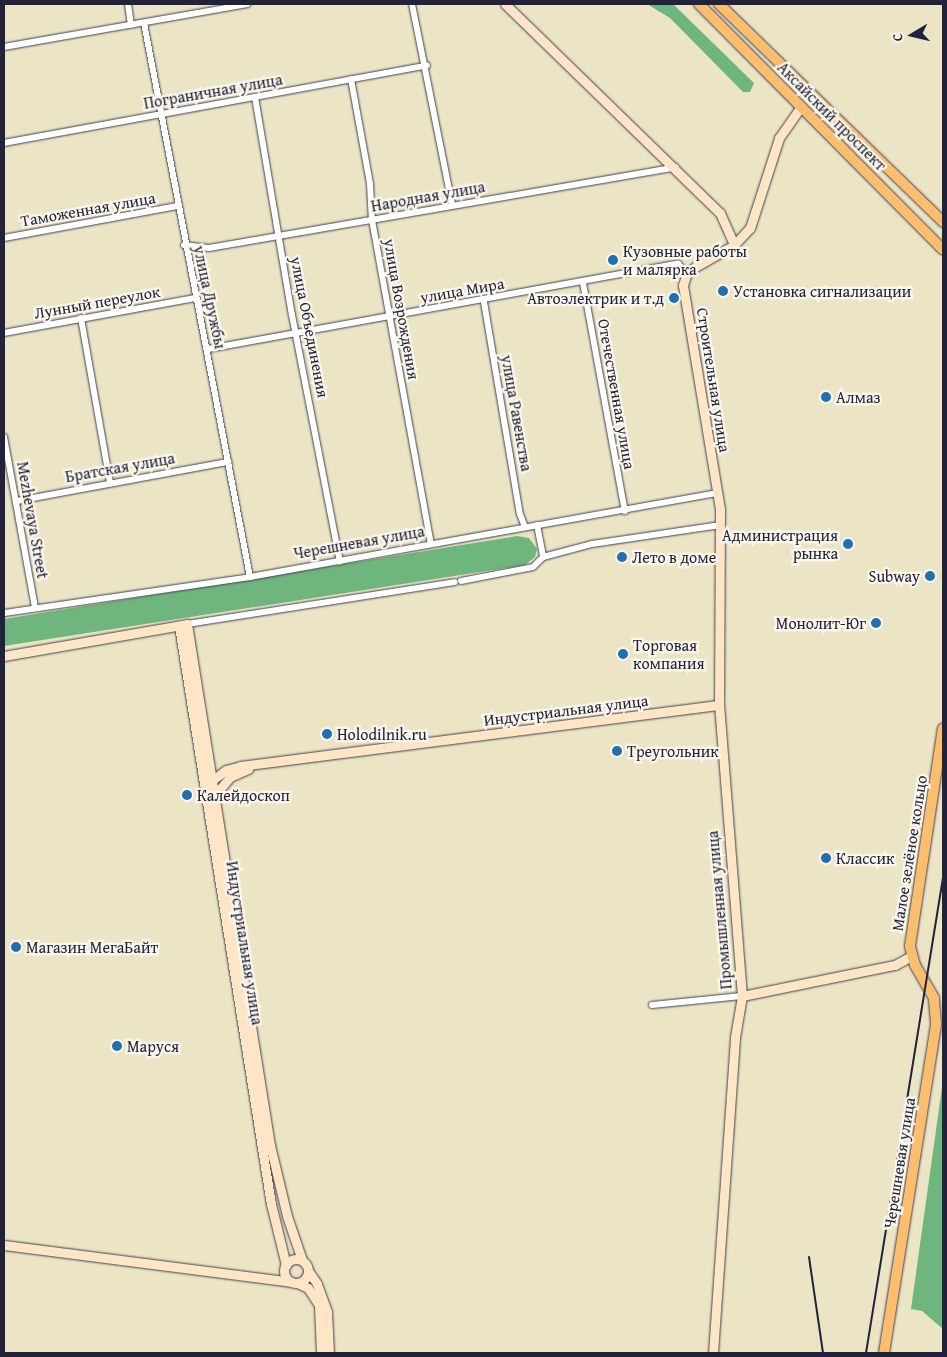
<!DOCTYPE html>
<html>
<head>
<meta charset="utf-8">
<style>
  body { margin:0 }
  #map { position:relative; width:947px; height:1357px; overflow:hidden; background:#ebe5c6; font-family:"Gentium Book Plus",serif }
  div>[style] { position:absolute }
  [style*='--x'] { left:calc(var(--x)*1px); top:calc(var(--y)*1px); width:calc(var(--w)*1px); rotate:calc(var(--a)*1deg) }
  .forest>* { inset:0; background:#6eb67d }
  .roads { filter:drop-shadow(0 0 1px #403f50) drop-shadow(0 0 1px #403f50) }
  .street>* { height:6px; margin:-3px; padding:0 3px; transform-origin:3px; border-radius:3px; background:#fff }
  .secondary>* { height:9px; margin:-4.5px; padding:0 4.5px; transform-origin:4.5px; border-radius:4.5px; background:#fde5c5 }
  .secondary>.ring { margin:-4.5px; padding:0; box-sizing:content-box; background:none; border:9px solid #fde5c5; border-radius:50% }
  .primary>* { height:10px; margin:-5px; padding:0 5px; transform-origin:5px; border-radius:5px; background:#fbbd6e }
  .rail>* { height:2px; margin:-1px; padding:0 1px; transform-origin:1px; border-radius:1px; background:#22223b }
  .dots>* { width:14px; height:14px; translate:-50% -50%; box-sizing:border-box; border:2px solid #fbf7ec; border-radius:50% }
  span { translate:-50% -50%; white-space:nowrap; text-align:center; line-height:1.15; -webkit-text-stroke:4.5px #fbf7ec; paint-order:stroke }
  .street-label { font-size:16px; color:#22223b }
  .poi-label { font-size:16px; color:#22223b }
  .left { translate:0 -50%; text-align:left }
  .right { translate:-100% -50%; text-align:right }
  .frame { position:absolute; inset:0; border:5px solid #22223b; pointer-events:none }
  .north { position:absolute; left:887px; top:10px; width:50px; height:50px; -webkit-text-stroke:4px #fbf7ec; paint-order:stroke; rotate:261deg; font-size:14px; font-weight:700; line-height:20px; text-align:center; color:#22223b }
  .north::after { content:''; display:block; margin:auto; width:18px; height:22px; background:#22223b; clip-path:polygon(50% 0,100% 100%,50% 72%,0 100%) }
</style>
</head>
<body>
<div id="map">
  <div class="forest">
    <i style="clip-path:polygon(647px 4px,673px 4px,754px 83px,750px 92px,743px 92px,670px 18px)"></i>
    <i style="clip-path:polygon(517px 536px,529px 538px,537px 549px,535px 557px,525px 565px,4px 646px,4px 619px)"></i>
    <i style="clip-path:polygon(943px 1080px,943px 1329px,922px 1311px,911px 1309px)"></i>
  </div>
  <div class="roads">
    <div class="street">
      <i style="--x:128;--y:4;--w:21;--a:82"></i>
      <i style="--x:412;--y:4;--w:205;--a:78.7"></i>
      <i style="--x:144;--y:23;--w:564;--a:79.17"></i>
      <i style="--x:4;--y:47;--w:247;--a:-10"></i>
      <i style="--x:351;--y:79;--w:107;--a:79.7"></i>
      <i style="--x:370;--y:184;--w:36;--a:87"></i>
      <i style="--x:372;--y:220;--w:329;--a:79.7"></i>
      <i style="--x:255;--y:97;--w:221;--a:80.4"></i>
      <i style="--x:292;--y:315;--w:251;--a:79"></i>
      <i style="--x:4;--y:143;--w:430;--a:-10.4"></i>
      <i style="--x:4;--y:238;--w:176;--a:-10.5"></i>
      <i style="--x:184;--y:245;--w:25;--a:7"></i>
      <i style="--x:209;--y:248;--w:474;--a:-9.8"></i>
      <i style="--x:583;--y:283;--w:232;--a:79.6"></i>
      <i style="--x:484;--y:302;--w:215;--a:80.4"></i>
      <i style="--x:520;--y:514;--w:14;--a:69"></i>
      <i style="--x:81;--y:318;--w:167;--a:80"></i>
      <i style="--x:4;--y:333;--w:194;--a:-10.4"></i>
      <i style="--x:208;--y:349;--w:478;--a:-10.3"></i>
      <i style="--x:678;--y:264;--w:13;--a:45"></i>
      <i style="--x:4;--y:437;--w:174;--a:79.7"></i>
      <i style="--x:17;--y:501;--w:215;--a:-10.5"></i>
      <i style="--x:537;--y:525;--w:33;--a:79"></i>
      <i style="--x:461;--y:581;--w:73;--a:-11"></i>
      <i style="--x:533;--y:567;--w:14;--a:-45"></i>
      <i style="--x:543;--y:557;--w:51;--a:-14.9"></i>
      <i style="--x:592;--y:544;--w:130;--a:-8.4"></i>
      <i style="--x:4;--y:613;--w:249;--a:-8.3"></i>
      <i style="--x:250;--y:577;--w:475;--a:-10.2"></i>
      <i style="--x:187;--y:624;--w:271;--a:-8.9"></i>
      <i style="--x:652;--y:1005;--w:90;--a:-5.7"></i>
    </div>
    <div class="secondary">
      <i style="--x:505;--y:4;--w:300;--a:44.2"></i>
      <i style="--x:720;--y:213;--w:35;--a:66"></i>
      <i style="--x:179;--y:626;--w:585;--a:80.96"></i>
      <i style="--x:271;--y:1204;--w:63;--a:76.2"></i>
      <i style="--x:4;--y:656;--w:186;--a:-9.9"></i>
      <i style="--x:187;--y:624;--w:528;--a:80.95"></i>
      <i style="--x:270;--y:1145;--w:73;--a:76.5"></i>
      <i style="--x:287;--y:1216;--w:46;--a:71.2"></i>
      <i style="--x:210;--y:782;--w:20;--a:-37"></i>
      <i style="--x:226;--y:770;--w:16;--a:-15"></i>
      <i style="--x:241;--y:766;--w:482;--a:-7.3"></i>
      <i style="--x:214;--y:796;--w:25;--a:-50"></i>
      <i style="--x:230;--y:777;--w:20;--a:-24"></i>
      <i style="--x:742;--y:996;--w:156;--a:-11.5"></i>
      <i style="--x:895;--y:965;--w:18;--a:-29"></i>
      <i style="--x:4;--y:1245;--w:289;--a:7.3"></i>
      <i class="ring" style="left:284px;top:1259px;width:15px;height:15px"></i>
      <i style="--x:309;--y:1272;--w:14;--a:56"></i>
      <i style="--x:317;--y:1284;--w:30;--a:70"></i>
      <i style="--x:327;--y:1312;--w:41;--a:87.2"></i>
      <i style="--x:297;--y:1283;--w:12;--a:24"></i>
      <i style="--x:308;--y:1288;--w:20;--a:57"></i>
      <i style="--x:319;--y:1305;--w:48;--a:87.6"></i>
      <i style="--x:713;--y:1353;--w:317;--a:-86"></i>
      <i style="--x:735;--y:1037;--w:42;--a:-80.3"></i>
      <i style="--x:742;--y:996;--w:292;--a:-94.5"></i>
      <i style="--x:719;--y:705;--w:196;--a:-89.7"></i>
      <i style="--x:720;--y:509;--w:227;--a:-99.4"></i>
      <i style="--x:683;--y:285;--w:13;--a:-72"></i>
      <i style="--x:687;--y:273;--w:10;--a:-37"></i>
      <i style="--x:695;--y:267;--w:45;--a:-29.4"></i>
      <i style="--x:734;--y:245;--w:23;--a:-47"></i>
      <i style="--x:750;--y:228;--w:95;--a:-72.1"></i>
      <i style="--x:779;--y:138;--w:38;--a:-55"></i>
    </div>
    <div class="primary">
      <i style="--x:699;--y:4;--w:346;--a:45.2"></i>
      <i style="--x:719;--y:4;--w:313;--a:44.2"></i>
      <i style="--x:884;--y:1353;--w:334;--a:-81"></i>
      <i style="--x:936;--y:1023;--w:25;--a:-95"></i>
      <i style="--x:934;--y:998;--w:38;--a:-120"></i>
      <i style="--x:915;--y:965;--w:20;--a:-105"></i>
      <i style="--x:910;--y:946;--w:220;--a:-81.4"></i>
    </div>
  </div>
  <div class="rail">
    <i style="--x:809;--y:1257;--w:97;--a:81.7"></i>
    <i style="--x:866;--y:1353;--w:484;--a:-80.8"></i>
  </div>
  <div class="dots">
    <i style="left:613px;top:260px;background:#1f6fb2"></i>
    <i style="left:723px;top:291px;background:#1f6fb2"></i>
    <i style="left:674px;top:298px;background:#1f6fb2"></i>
    <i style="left:826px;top:397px;background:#1f6fb2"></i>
    <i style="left:848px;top:544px;background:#1f6fb2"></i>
    <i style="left:622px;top:557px;background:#1f6fb2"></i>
    <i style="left:930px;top:576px;background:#1f6fb2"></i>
    <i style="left:876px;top:623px;background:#1f6fb2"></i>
    <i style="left:623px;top:654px;background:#1f6fb2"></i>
    <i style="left:327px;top:734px;background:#1f6fb2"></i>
    <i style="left:617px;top:751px;background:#1f6fb2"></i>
    <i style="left:187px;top:795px;background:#1f6fb2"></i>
    <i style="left:826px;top:858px;background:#1f6fb2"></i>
    <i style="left:16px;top:947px;background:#1f6fb2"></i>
    <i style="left:117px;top:1046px;background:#1f6fb2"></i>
  </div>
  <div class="street-label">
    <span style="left:213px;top:91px;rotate:-10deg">Пограничная улица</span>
    <span style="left:832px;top:116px;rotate:45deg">Аксайский проспект</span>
    <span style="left:428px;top:196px;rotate:-10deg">Народная улица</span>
    <span style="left:88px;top:209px;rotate:-10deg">Таможенная улица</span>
    <span style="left:462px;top:290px;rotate:-10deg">улица Мира</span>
    <span style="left:210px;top:297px;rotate:78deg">улица Дружбы</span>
    <span style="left:97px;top:302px;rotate:-10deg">Лунный переулок</span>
    <span style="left:402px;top:309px;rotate:80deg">улица Возрождения</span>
    <span style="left:310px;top:327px;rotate:79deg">улица Объединения</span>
    <span style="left:714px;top:380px;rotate:81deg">Строительная улица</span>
    <span style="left:617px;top:394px;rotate:80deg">Отечественная улица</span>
    <span style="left:517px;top:413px;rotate:80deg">улица Равенства</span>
    <span style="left:120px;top:467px;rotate:-10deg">Братская улица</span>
    <span style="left:33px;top:520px;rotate:80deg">Mezhevaya Street</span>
    <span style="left:359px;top:542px;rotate:-10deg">Черешневая улица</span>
    <span style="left:566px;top:710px;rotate:-7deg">Индустриальная улица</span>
    <span style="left:909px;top:853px;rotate:-81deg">Малое зелёное кольцо</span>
    <span style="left:719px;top:910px;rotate:-95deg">Промышленная улица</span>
    <span style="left:245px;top:943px;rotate:81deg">Индустриальная улица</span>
    <span style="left:899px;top:1163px;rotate:-81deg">Черешневая улица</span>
  </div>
  <div class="poi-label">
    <span class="left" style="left:623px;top:260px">Кузовные работы<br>и малярка</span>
    <span class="left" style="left:733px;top:291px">Установка сигнализации</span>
    <span class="right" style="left:664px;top:298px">Автоэлектрик и т.д</span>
    <span class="left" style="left:836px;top:397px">Алмаз</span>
    <span class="right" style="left:838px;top:544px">Администрация<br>рынка</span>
    <span class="left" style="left:632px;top:557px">Лето в доме</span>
    <span class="right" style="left:920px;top:576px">Subway</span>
    <span class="right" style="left:866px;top:623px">Монолит-Юг</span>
    <span class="left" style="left:633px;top:654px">Торговая<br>компания</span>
    <span class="left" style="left:337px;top:734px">Holodilnik.ru</span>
    <span class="left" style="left:627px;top:751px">Треугольник</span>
    <span class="left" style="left:197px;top:795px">Калейдоскоп</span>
    <span class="left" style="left:836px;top:858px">Классик</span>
    <span class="left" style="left:26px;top:947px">Магазин МегаБайт</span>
    <span class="left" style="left:127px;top:1046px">Маруся</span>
  </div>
  <div class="frame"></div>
  <div class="north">С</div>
</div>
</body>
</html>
